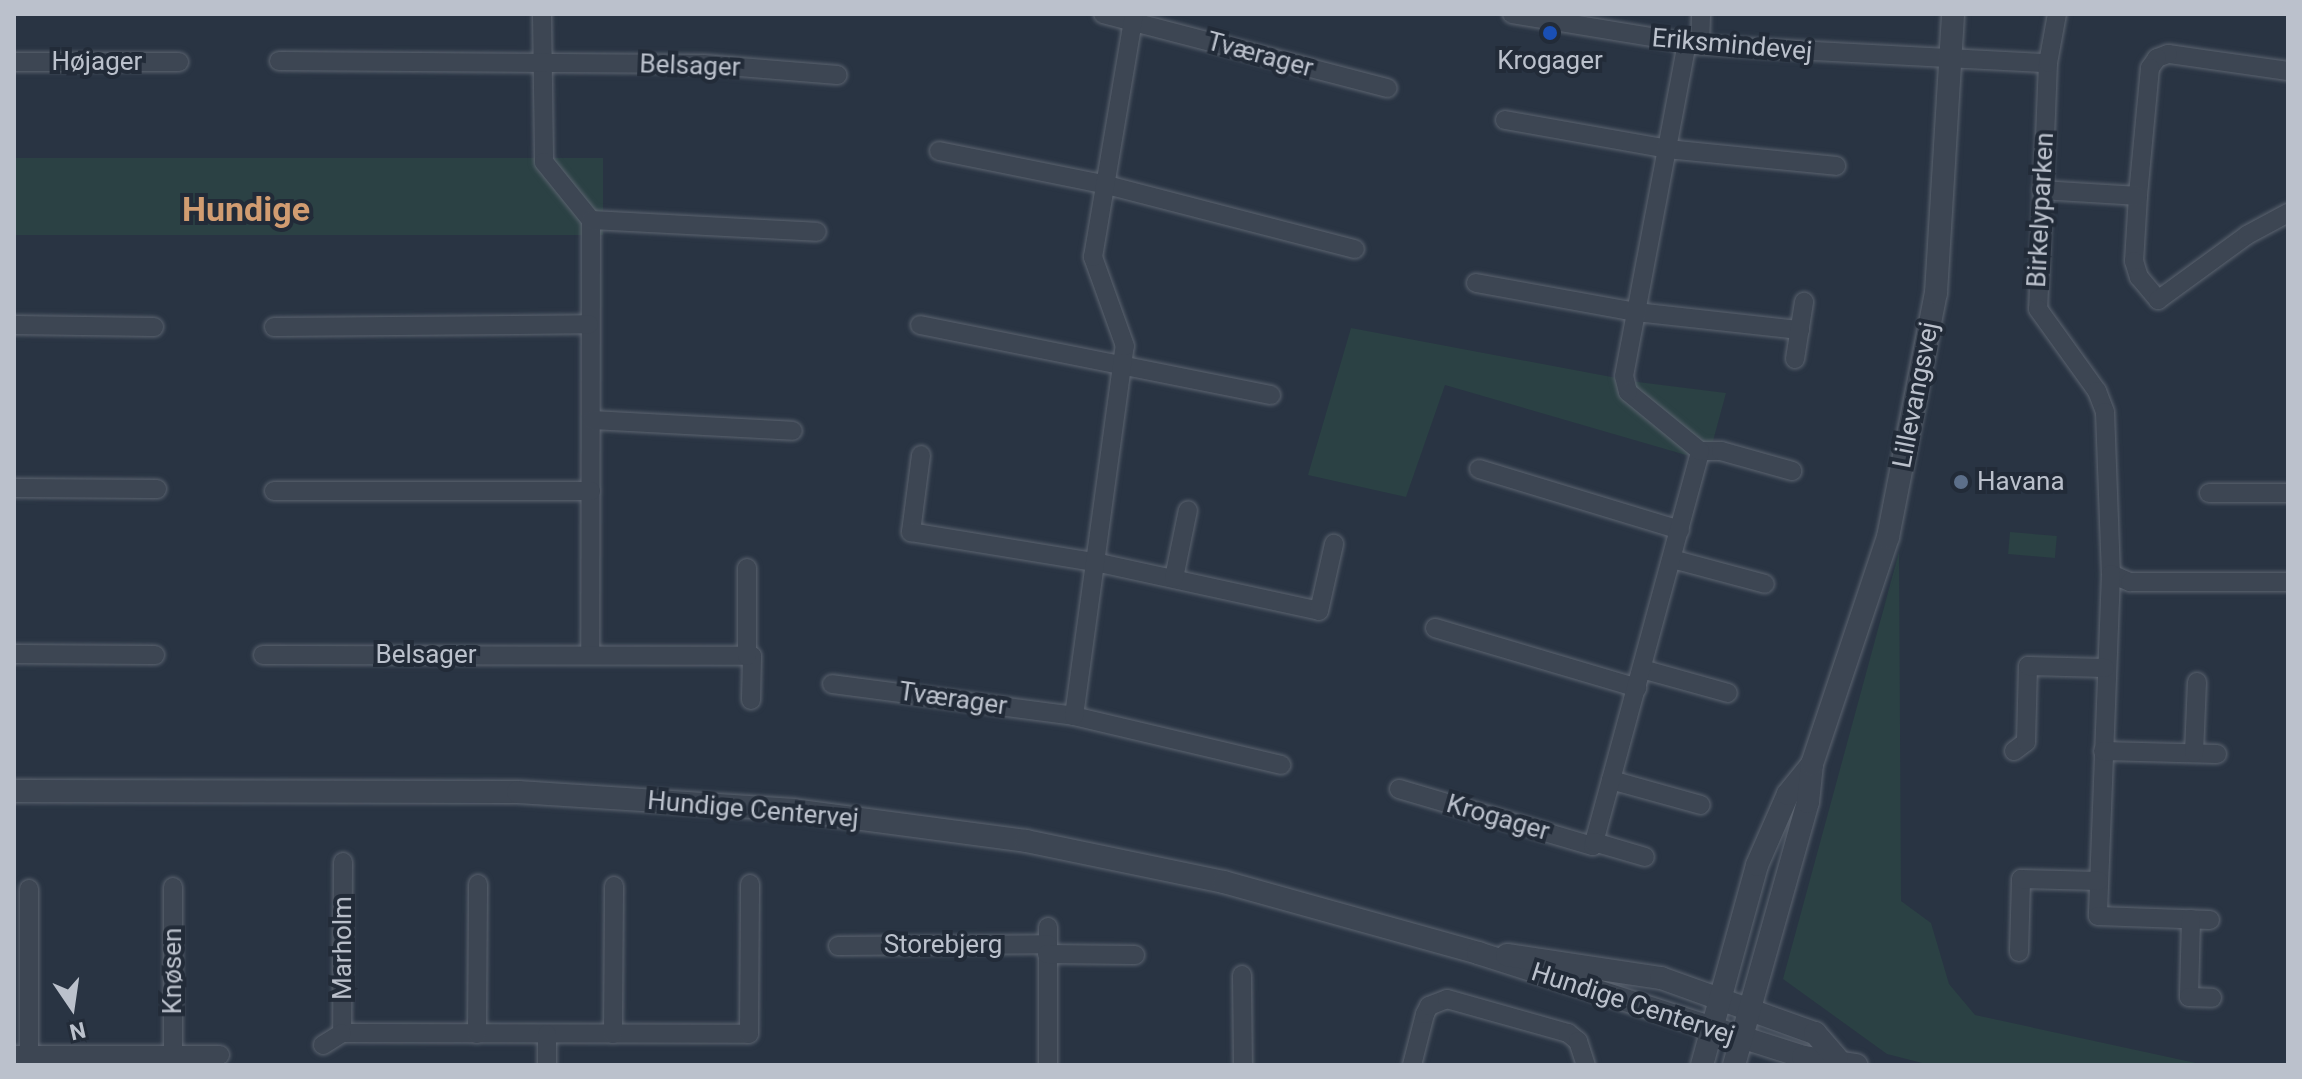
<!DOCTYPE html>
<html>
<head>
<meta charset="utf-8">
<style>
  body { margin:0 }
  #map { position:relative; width:2302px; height:1079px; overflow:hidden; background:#293443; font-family:Roboto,sans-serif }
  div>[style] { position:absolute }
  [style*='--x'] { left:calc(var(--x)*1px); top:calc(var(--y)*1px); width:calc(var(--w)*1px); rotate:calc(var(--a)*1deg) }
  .green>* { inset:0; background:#2b4144; transform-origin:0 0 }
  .roads { filter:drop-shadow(0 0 2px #5c6470) drop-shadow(0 0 2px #5c6470) }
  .minor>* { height:18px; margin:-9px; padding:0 9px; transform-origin:9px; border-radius:9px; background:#3d4653 }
  .tertiary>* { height:22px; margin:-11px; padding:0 11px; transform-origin:11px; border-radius:11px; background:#3d4653 }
  .dots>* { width:22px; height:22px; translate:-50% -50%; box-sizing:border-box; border:4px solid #222b38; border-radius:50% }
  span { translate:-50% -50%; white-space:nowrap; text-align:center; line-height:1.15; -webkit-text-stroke:8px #222b38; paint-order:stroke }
  .street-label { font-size:26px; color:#bbc1cc }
  .poi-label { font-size:26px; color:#bbc1cc }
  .left { translate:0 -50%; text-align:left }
  .district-label { font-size:34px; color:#d19c71; font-weight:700 }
  .frame { position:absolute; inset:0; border:16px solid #bbc1cc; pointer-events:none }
  .north { position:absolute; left:32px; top:967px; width:80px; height:80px; -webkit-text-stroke:6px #222b38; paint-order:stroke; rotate:167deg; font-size:22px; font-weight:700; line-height:32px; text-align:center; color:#bbc1cc }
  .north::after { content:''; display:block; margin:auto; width:28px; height:36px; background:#bbc1cc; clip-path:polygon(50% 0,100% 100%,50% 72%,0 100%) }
</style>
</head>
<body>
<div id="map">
  <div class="green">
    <i style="left:14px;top:158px;width:589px;height:77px"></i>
    <i style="clip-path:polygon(1351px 328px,1638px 382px,1726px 393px,1713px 441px,1686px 455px,1445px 385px,1406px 497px,1308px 475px)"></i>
    <i style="left:2010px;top:532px;width:47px;height:22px;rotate:5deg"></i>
    <i style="clip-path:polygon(1899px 552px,1901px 901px,1931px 923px,1949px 984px,1975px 1015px,2205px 1065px,1930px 1065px,1887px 1054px,1783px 979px)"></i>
  </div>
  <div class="roads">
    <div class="minor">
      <i style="--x:542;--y:14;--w:148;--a:89.2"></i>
      <i style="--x:544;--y:162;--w:75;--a:51"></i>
      <i style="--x:591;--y:220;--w:434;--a:90.1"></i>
      <i style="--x:1103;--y:14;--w:294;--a:14.6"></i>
      <i style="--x:1512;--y:14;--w:191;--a:9.4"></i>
      <i style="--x:1700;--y:45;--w:348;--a:3"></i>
      <i style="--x:2048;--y:63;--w:246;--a:92.3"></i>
      <i style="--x:2038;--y:309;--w:101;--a:54.3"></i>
      <i style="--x:2097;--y:391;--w:22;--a:69"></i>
      <i style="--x:2105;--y:412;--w:162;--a:87.9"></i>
      <i style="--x:2111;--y:574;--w:21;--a:23"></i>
      <i style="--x:2130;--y:582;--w:158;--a:0"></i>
      <i style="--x:1700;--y:45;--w:31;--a:-88"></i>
      <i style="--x:279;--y:61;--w:424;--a:0.4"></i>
      <i style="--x:703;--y:64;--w:135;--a:4.7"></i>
      <i style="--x:14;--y:62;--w:165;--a:0"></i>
      <i style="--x:2048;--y:63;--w:50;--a:-79.6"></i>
      <i style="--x:2288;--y:71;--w:121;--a:-171.9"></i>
      <i style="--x:2168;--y:54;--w:12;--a:160"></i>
      <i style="--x:2157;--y:58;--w:12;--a:125"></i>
      <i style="--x:2150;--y:68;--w:129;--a:95.4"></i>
      <i style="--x:2138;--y:196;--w:65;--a:93.5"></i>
      <i style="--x:2134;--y:261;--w:17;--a:73"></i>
      <i style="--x:2139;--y:277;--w:30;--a:50"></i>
      <i style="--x:2158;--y:300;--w:110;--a:-36.1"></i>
      <i style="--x:2247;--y:235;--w:47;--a:-28.2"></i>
      <i style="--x:1505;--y:120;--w:165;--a:10.1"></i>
      <i style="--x:1667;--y:149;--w:170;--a:5.7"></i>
      <i style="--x:939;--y:151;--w:171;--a:11.4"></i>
      <i style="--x:1107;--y:185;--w:256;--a:14.5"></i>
      <i style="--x:2042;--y:190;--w:96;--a:3.6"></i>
      <i style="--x:591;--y:220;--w:226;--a:3"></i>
      <i style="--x:1476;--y:283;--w:163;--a:10.3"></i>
      <i style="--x:1636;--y:312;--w:165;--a:6.3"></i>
      <i style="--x:14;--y:325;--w:140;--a:0.8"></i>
      <i style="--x:920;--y:325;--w:358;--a:11.3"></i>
      <i style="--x:274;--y:327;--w:315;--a:-0.5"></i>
      <i style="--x:1795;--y:359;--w:58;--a:-81"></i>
      <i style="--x:592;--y:420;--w:201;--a:3.1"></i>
      <i style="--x:1700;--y:451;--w:21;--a:0"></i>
      <i style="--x:1721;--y:451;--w:74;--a:15.7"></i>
      <i style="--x:921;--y:455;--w:78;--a:97.4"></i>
      <i style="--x:911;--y:532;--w:186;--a:9.3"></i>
      <i style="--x:1095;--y:562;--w:229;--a:12.3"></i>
      <i style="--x:1319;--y:611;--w:69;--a:-77.4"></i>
      <i style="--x:1479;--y:469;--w:210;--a:16.9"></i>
      <i style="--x:14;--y:488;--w:143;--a:0.4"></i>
      <i style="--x:274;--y:491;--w:317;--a:0"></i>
      <i style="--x:2209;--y:493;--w:79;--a:0"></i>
      <i style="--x:1672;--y:559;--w:96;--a:15"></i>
      <i style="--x:2111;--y:574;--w:342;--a:92.2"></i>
      <i style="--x:2098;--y:916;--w:112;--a:2"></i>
      <i style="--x:1174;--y:578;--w:69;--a:-78.4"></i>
      <i style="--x:1435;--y:628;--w:211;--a:16.5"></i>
      <i style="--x:14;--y:654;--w:141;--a:0.4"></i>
      <i style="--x:263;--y:655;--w:489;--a:0.1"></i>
      <i style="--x:752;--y:656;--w:44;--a:91.3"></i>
      <i style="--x:747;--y:656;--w:88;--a:-90"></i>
      <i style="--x:1642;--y:669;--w:89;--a:15.6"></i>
      <i style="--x:832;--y:684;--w:244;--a:7.5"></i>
      <i style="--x:1074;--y:716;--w:213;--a:13.3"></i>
      <i style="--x:1074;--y:716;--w:373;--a:-82.2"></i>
      <i style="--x:1125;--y:346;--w:95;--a:-109.8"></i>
      <i style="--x:1093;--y:257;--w:246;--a:-80.4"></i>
      <i style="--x:2014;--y:751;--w:15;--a:-37"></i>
      <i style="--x:2026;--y:742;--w:76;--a:-88.5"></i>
      <i style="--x:2028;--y:666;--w:77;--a:1.5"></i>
      <i style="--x:2103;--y:751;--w:114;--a:1.5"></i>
      <i style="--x:2194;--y:753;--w:71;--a:-87.6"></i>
      <i style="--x:1611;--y:780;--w:93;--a:15.5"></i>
      <i style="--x:1399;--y:789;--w:202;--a:16.4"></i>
      <i style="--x:1593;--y:846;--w:409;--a:-74.8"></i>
      <i style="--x:1700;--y:451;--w:93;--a:-140.7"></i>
      <i style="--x:1628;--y:392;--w:16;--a:-104"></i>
      <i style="--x:1624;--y:376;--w:339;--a:-79.3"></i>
      <i style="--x:1594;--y:842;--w:53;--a:16.4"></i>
      <i style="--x:343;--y:862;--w:171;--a:90.3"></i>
      <i style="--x:342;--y:1033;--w:407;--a:0.1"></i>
      <i style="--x:749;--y:1034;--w:150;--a:-89.6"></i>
      <i style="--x:29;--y:889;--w:166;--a:90"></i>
      <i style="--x:2191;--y:919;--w:78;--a:91.5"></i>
      <i style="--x:2189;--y:997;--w:23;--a:2"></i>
      <i style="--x:1048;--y:927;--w:138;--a:90"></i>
      <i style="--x:838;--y:946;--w:210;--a:-0.5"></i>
      <i style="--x:2019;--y:952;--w:73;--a:-88.4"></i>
      <i style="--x:2021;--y:879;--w:78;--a:1.5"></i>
      <i style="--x:1047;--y:954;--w:88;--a:0.7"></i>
      <i style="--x:1242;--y:975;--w:90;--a:89.4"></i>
      <i style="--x:477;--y:1034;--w:150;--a:-89.6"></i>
      <i style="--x:613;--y:1034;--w:148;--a:-89.6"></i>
      <i style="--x:323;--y:1045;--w:22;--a:-32"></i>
      <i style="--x:14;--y:1055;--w:206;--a:0"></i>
      <i style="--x:173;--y:1055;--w:168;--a:-90"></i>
      <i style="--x:547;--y:1065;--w:31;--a:-90"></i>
      <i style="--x:1412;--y:1065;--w:53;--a:-75.7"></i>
      <i style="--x:1425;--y:1014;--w:9;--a:-63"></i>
      <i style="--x:1429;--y:1006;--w:19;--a:-21"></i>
      <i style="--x:1447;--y:999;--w:126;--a:15.7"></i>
      <i style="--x:1568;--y:1033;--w:13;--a:39"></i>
      <i style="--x:1578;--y:1041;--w:25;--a:72"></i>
    </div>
    <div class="tertiary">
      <i style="--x:14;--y:791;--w:504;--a:0.11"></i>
      <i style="--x:518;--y:792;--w:277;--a:3.7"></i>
      <i style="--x:794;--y:810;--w:234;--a:7.6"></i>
      <i style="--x:1026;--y:841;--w:202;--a:11.7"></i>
      <i style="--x:1224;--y:882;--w:264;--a:15.6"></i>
      <i style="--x:1478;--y:953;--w:341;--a:17.7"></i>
      <i style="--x:1803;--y:1057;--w:54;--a:8.6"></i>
      <i style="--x:1507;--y:955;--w:156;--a:8.5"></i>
      <i style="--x:1661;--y:978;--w:164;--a:19.7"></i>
      <i style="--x:1815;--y:1033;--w:33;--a:49"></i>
      <i style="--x:1702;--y:1065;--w:207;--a:-74.6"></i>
      <i style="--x:1757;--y:865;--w:77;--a:-66.4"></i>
      <i style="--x:1788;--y:794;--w:38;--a:-51"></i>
      <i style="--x:1734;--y:1065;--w:273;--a:-74.3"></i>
      <i style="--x:1808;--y:802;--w:38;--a:-84"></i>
      <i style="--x:1812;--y:764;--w:239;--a:-71.5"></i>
      <i style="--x:1888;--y:537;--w:249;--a:-78.9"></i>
      <i style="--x:1936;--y:293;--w:280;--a:-86.5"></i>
    </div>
  </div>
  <div class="dots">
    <i style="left:1550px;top:33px;background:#1a4fb4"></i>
    <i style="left:1961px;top:482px;background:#5c6f8a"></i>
  </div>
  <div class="street-label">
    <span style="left:1732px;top:45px;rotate:5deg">Eriksmindevej</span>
    <span style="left:1260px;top:55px;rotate:15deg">Tværager</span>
    <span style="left:97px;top:62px">Højager</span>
    <span style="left:690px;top:66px;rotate:2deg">Belsager</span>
    <span style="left:2041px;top:210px;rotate:-87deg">Birkelyparken</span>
    <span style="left:1916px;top:395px;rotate:-79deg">Lillevangsvej</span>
    <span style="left:426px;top:655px">Belsager</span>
    <span style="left:953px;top:699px;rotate:8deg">Tværager</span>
    <span style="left:753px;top:810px;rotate:5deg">Hundige Centervej</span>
    <span style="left:1498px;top:818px;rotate:16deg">Krogager</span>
    <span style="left:943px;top:945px">Storebjerg</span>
    <span style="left:343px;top:948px;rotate:-90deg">Marholm</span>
    <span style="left:173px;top:971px;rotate:-90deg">Knøsen</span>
    <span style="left:1633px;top:1004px;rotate:18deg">Hundige Centervej</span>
  </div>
  <div class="poi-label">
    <span style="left:1550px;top:61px">Krogager</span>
    <span class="left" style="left:1977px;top:482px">Havana</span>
  </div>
  <div class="district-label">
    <span style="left:246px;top:210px">Hundige</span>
  </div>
  <div class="frame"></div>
  <div class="north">N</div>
</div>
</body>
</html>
